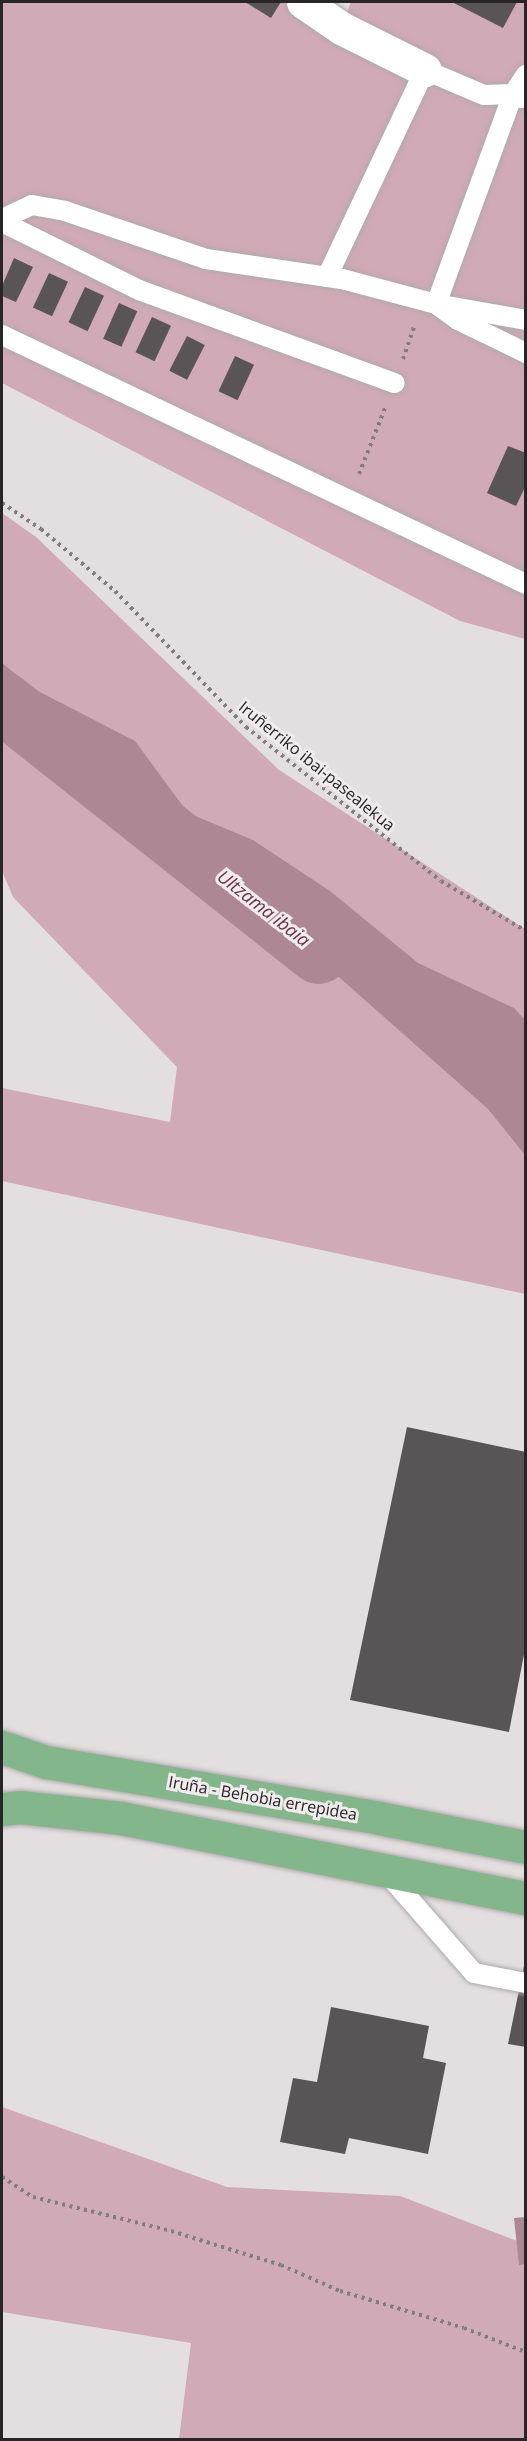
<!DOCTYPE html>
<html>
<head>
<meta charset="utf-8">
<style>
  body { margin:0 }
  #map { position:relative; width:527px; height:2441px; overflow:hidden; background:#e3dedf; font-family:"Open Sans",sans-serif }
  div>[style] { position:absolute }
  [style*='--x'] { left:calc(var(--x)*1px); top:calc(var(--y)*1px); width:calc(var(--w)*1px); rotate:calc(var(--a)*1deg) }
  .green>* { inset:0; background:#d0aab6 }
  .water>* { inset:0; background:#ae8794 }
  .river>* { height:62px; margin:-31px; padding:0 31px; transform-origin:31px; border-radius:31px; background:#ae8794 }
  .building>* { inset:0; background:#595556; transform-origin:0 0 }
  .path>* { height:4px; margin-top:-2px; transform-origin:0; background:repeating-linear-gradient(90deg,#807d7d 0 3px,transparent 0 7.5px) }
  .roads { filter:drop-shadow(0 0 2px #aeaaab) drop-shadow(0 0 2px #aeaaab) }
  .service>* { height:20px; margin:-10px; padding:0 10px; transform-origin:10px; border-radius:10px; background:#fff }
  .minor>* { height:33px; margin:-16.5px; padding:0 16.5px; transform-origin:16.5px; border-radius:16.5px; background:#fff }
  .trunk>* { height:33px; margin:-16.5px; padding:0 16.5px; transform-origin:16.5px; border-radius:16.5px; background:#83b68b }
  span { translate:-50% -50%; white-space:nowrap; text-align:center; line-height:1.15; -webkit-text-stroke:6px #f0ebed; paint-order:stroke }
  .street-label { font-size:16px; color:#272525 }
  .water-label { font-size:18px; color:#693348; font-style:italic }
  .frame { position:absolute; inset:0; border:3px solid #272525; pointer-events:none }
</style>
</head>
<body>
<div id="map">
  <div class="green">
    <i style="clip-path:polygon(2px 2px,288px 2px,341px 28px,351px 2px,525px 2px,525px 639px,460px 621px,2px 383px)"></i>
    <i style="clip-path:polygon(2px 513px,36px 537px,279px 770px,525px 929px,525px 1294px,2px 1181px,2px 1088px,170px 1122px,177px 1067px,13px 897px,2px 871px)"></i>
    <i style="clip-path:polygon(2px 2107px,227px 2187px,400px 2196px,525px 2244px,525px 2439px,179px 2439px,191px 2343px,2px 2312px)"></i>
  </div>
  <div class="water">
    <i style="clip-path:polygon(2px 663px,34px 689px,135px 741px,188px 813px,253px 840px,330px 891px,418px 963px,514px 1008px,525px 1020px,525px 1155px,488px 1109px,253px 901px,2px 702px)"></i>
    <i style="clip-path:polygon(525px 2217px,525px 2264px,519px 2265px,514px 2218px)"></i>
  </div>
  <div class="river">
    <i style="--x:2;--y:702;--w:404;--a:38.4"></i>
  </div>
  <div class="building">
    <i style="clip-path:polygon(245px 2px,281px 2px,271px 18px)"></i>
    <i style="clip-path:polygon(452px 2px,517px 2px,503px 28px)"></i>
    <i style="clip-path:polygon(14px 258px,33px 267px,16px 302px,2px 296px,2px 286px)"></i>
    <i style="left:49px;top:273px;width:21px;height:38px;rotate:25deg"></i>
    <i style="left:85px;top:287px;width:21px;height:39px;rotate:25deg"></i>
    <i style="left:119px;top:303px;width:20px;height:39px;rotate:24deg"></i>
    <i style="left:152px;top:317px;width:21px;height:39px;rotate:25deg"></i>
    <i style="left:187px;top:336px;width:20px;height:39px;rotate:27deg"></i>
    <i style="left:235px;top:356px;width:21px;height:39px;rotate:25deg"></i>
    <i style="clip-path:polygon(508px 446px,526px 453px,526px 485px,516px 506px,487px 493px)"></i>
    <i style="clip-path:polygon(407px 1427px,526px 1452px,526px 1644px,509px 1732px,350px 1700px)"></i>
    <i style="clip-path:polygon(526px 1956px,526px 2047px,508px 2044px)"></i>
    <i style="clip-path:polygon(331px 2007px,429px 2026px,423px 2058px,446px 2063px,428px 2154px,349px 2138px,345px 2154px,280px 2142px,293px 2078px,317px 2082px)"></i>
  </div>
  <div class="path">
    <i style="--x:403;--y:359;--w:34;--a:-71"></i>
    <i style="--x:359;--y:474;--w:71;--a:-68.5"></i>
    <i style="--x:2;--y:503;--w:47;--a:33.7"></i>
    <i style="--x:41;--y:529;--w:97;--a:40"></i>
    <i style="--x:115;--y:591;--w:189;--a:46.1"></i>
    <i style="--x:246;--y:727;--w:248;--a:38.3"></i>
    <i style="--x:441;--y:881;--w:99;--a:30.5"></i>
    <i style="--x:2;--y:2177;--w:37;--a:33"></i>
    <i style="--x:33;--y:2197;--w:142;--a:13.8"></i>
    <i style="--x:171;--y:2231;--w:115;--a:17.2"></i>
    <i style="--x:281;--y:2265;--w:64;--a:23.8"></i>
    <i style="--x:340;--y:2291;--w:129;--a:16.6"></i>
    <i style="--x:464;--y:2328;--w:66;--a:21.2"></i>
  </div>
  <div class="roads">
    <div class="service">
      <i style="--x:522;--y:98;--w:10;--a:-156"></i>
      <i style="--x:513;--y:94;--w:224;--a:110.1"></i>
      <i style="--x:436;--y:304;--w:91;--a:10.1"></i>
      <i style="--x:2;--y:219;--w:33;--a:-25"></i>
      <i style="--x:32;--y:205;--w:34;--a:10"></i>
      <i style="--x:65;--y:211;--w:149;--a:18.8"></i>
      <i style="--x:206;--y:259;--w:137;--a:8.4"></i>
      <i style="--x:342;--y:279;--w:97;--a:14.9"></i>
      <i style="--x:436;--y:304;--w:27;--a:36"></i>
      <i style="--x:458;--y:320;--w:76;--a:25.9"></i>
      <i style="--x:2;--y:222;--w:153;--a:26.4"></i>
      <i style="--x:139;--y:290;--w:272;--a:20"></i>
      <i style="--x:327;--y:277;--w:229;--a:-64.7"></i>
      <i style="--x:425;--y:70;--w:64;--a:23"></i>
      <i style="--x:484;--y:95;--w:29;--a:-2"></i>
      <i style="--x:513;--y:94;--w:23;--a:-56"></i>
      <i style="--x:2;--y:335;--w:580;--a:25.42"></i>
      <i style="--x:385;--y:1871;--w:135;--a:48.9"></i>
      <i style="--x:474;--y:1973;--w:53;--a:10.9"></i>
    </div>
    <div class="minor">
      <i style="--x:303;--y:2;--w:46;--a:34.4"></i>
      <i style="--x:341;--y:28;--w:94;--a:26.6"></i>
    </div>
    <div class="trunk">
      <i style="--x:2;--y:1747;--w:46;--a:18.8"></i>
      <i style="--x:46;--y:1762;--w:338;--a:9.5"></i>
      <i style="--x:379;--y:1818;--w:150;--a:11.2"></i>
      <i style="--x:2;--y:1809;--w:18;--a:-6"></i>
      <i style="--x:20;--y:1807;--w:102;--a:6.2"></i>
      <i style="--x:121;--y:1818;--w:413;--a:11.2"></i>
    </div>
  </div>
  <div class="street-label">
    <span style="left:317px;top:766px;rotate:39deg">Iruñerriko ibai-pasealekua</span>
    <span style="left:263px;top:1798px;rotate:10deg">Iruña - Behobia errepidea</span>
  </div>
  <div class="water-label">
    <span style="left:264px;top:908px;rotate:38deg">Ultzama ibaia</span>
  </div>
  <div class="frame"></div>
</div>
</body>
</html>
